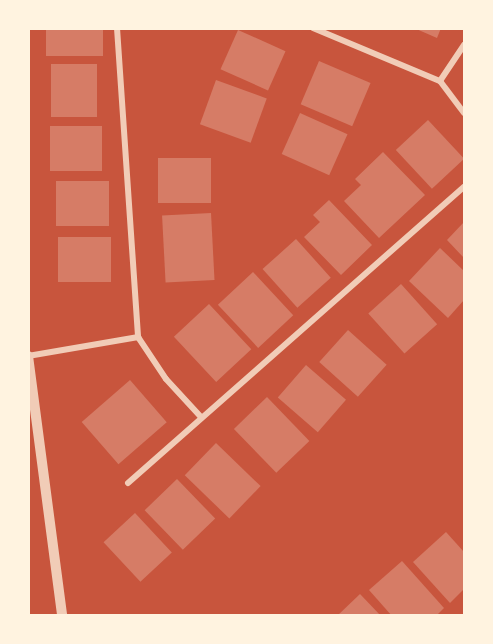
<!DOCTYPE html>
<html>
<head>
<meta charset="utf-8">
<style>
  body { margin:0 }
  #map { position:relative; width:493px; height:644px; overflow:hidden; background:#c8553d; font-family:Signika,sans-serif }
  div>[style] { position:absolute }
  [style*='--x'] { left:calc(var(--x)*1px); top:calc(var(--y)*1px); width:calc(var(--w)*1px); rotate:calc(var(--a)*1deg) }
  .building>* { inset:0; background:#d67c66; transform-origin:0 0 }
  .minor>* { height:6px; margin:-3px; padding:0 3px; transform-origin:3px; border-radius:3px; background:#f1ccb7 }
  .tertiary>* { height:10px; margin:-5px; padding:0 5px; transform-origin:5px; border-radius:5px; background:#f1ccb7 }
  span { translate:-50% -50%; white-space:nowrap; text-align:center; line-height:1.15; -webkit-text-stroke:4.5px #fff3e0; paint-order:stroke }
  .frame { position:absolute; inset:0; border:30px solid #fff3e0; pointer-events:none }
</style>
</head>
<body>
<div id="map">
  <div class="building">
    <i style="left:46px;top:28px;width:57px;height:28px"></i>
    <i style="clip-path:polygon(414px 28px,441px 28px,437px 38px)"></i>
    <i style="left:238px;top:30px;width:52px;height:43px;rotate:24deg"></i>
    <i style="left:319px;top:61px;width:56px;height:47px;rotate:23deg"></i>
    <i style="left:51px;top:64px;width:46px;height:53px"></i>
    <i style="left:216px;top:80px;width:54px;height:47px;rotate:20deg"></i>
    <i style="left:300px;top:113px;width:52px;height:45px;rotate:24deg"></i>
    <i style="left:428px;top:120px;width:53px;height:44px;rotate:47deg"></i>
    <i style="left:50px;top:126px;width:52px;height:45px"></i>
    <i style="clip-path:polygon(383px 152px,425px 195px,379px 238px,344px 201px,361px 185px,355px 179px)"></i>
    <i style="left:158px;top:158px;width:53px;height:45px"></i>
    <i style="left:56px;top:181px;width:53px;height:45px"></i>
    <i style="clip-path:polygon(329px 200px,372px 245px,341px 275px,304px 237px,320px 222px,313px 215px)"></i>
    <i style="left:211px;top:213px;width:67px;height:49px;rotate:87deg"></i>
    <i style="clip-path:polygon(464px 222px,464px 258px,447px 240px)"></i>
    <i style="left:58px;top:237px;width:53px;height:45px"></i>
    <i style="left:296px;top:239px;width:52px;height:45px;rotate:48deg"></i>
    <i style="clip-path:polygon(440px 248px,464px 271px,464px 300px,448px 318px,409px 281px)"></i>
    <i style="left:253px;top:272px;width:59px;height:48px;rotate:47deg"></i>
    <i style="left:401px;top:284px;width:54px;height:44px;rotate:48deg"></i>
    <i style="left:209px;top:304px;width:62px;height:48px;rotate:47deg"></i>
    <i style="left:348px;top:330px;width:52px;height:43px;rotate:42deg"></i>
    <i style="left:306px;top:365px;width:53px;height:43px;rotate:41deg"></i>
    <i style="left:130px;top:380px;width:56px;height:64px;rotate:49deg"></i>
    <i style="left:267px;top:397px;width:61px;height:46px;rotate:46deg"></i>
    <i style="left:216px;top:443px;width:62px;height:45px;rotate:44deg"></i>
    <i style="left:177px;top:479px;width:55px;height:45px;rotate:46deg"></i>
    <i style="left:135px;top:513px;width:54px;height:43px;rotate:47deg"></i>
    <i style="clip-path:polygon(446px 532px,464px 552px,464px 589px,450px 603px,413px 562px)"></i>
    <i style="clip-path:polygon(402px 561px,444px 608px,436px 616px,392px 616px,369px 590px)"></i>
    <i style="clip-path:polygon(360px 594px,381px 616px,337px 616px)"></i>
  </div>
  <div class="minor">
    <i style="--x:117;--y:28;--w:310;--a:86.1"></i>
    <i style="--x:138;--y:337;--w:50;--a:56.3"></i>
    <i style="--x:166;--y:379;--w:52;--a:47.4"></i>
    <i style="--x:313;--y:28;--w:138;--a:22.7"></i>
    <i style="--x:464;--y:45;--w:43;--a:123.7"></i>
    <i style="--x:440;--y:81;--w:40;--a:53"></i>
    <i style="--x:28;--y:356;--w:112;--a:-9.8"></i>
    <i style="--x:128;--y:483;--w:448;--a:-41.4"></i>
  </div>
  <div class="tertiary">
    <i style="--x:28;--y:356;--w:262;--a:82.5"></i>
  </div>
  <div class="frame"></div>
</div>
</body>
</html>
